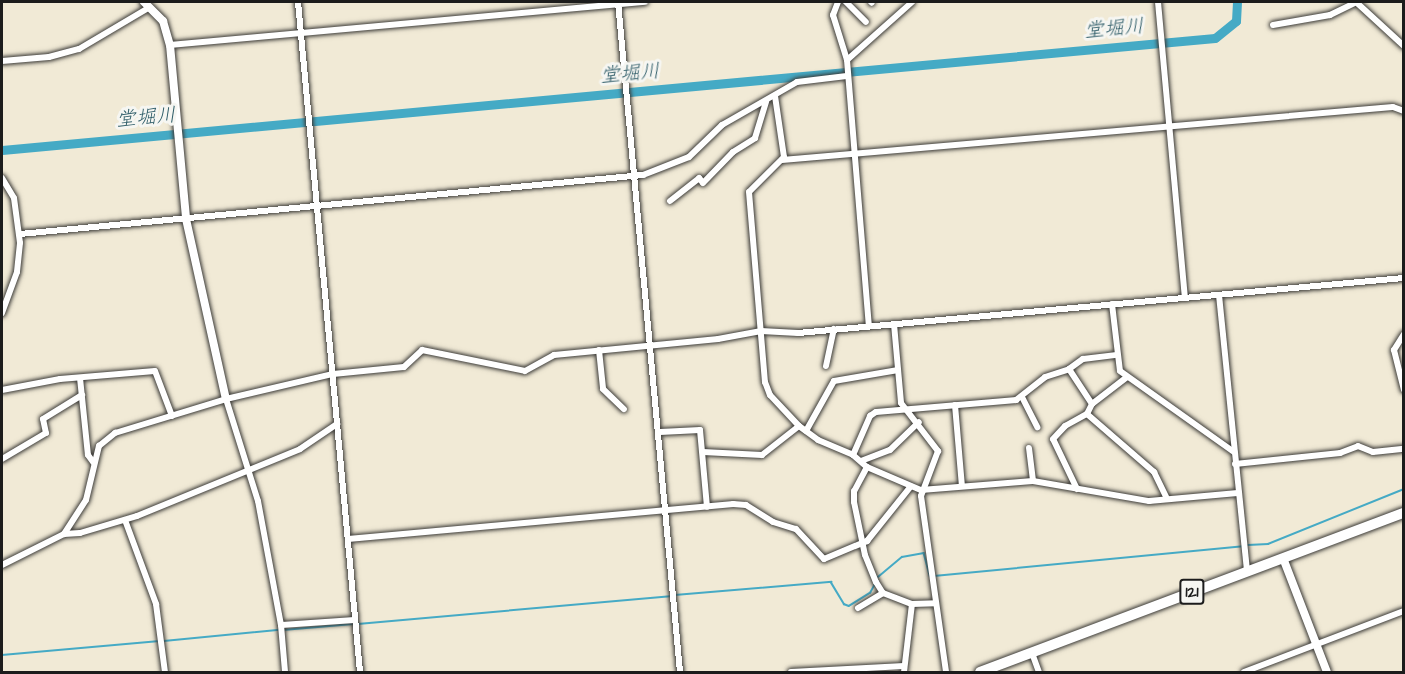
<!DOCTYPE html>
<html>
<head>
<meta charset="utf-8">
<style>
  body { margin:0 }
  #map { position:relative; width:1405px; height:674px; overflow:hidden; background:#f1ead6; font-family:"Architects Daughter","Klee One",sans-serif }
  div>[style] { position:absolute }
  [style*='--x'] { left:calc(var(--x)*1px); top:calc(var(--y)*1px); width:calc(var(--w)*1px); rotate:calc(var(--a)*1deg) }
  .stream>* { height:1.5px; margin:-0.75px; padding:0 0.75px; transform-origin:0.75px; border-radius:0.75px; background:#45aac5 }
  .river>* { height:9px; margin:-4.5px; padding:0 4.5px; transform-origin:4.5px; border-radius:4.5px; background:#45aac5 }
  .roads { filter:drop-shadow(0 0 2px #3c3b38) drop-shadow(0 0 2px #3c3b38) }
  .street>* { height:6px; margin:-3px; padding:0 3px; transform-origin:3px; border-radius:3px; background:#fff }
  .secondary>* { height:8px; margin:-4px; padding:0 4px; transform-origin:4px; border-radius:4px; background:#fff }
  .highway>* { height:10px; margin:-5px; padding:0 5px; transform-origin:5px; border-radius:5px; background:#fff }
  span { translate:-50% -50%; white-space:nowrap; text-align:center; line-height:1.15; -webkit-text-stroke:6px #f6f6f2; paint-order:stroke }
  .shield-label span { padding:2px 4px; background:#f6f6f2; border:2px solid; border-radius:4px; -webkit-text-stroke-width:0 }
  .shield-label { font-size:16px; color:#1c1c1c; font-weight:700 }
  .water-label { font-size:20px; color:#2e5c68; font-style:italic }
  .frame { position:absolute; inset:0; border:3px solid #1c1c1c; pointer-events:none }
</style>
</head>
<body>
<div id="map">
  <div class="stream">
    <i style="--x:1248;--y:545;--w:20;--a:-3"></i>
    <i style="--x:1268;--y:544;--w:147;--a:-22"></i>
    <i style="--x:934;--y:576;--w:310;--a:-5.5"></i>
    <i style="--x:878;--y:577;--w:31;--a:-40"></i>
    <i style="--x:902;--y:557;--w:22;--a:-10"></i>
    <i style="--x:924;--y:553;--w:24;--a:75"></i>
    <i style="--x:675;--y:595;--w:157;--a:-4.8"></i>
    <i style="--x:831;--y:582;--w:26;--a:59"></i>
    <i style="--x:844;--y:604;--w:5;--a:22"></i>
    <i style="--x:849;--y:606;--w:25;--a:-32"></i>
    <i style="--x:870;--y:593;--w:10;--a:-61"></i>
    <i style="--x:358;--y:624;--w:313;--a:-5.1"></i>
    <i style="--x:283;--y:630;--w:70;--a:-4.9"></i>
    <i style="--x:164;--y:641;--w:116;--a:-5.5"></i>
    <i style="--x:2;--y:655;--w:158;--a:-5.1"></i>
  </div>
  <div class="river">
    <i style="--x:2;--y:150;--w:1218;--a:-5.28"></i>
    <i style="--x:1215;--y:38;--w:27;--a:-39"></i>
    <i style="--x:1236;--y:21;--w:19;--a:-87"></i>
  </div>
  <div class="roads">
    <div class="street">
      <i style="--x:298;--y:2;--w:673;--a:84.71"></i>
      <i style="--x:618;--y:2;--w:673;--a:84.71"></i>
      <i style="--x:838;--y:2;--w:14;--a:111"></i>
      <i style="--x:833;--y:15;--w:47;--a:72.7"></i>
      <i style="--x:847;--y:60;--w:267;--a:85.3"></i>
      <i style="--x:846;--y:2;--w:28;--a:45"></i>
      <i style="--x:871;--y:2;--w:1;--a:45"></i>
      <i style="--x:1158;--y:2;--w:296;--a:84.8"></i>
      <i style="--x:1356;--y:2;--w:65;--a:42.5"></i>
      <i style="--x:1273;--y:25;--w:58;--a:-10"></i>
      <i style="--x:1330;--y:15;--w:30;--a:-26"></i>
      <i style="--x:170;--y:45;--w:477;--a:-5.2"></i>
      <i style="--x:847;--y:60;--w:87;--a:-41.7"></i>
      <i style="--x:2;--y:61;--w:47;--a:-4.9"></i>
      <i style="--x:49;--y:57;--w:31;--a:-15"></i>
      <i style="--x:79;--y:49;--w:82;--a:-30.6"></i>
      <i style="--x:775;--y:96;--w:62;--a:81.6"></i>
      <i style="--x:784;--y:157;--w:49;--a:135"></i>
      <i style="--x:749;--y:192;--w:191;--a:85.2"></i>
      <i style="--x:765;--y:382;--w:14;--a:69"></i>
      <i style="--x:770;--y:395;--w:42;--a:46.9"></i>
      <i style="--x:799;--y:426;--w:24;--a:36"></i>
      <i style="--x:818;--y:440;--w:38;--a:23"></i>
      <i style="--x:853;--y:455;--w:18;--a:41"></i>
      <i style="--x:867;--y:467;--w:59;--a:23.1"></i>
      <i style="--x:921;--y:490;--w:112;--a:-4.6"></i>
      <i style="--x:1033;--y:481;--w:118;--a:9.8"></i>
      <i style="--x:1149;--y:501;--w:89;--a:-5.1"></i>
      <i style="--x:782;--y:160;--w:613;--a:-4.96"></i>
      <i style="--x:1393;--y:107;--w:12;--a:20"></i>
      <i style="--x:2;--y:178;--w:23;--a:59"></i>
      <i style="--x:14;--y:198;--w:45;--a:82.4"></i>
      <i style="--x:20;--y:243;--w:29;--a:96"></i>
      <i style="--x:17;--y:272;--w:44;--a:110.1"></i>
      <i style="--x:670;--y:201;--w:37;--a:-38"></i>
      <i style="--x:699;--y:178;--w:6;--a:51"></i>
      <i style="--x:703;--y:183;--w:43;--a:-45.9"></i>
      <i style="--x:733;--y:152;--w:26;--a:-32"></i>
      <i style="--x:755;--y:138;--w:38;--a:-73"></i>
      <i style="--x:20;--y:234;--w:626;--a:-5.41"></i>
      <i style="--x:643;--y:175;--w:49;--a:-21.4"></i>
      <i style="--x:689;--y:157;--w:46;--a:-44.1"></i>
      <i style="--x:722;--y:125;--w:86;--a:-29.8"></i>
      <i style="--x:797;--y:82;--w:50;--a:-6.8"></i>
      <i style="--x:1219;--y:295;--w:277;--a:84.2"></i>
      <i style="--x:1112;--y:304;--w:67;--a:83.2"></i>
      <i style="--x:1120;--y:371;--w:140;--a:35.4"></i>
      <i style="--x:894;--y:324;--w:79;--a:84.9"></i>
      <i style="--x:901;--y:403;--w:61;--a:52.4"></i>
      <i style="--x:938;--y:451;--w:48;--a:110.7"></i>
      <i style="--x:921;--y:496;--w:178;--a:81.9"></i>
      <i style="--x:1404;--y:334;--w:19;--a:122"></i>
      <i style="--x:1394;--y:350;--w:41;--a:76"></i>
      <i style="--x:599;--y:350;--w:39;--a:84"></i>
      <i style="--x:603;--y:389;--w:29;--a:44"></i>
      <i style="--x:826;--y:366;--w:38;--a:-78"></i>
      <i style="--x:1069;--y:369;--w:42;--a:56.7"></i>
      <i style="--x:1127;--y:377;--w:44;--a:142.4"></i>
      <i style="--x:1092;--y:404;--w:11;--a:117"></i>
      <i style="--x:1087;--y:414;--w:89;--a:40.9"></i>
      <i style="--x:1154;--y:472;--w:30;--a:64"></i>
      <i style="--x:80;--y:378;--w:77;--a:84.1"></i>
      <i style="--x:88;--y:455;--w:9;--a:54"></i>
      <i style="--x:2;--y:390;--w:59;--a:-10.7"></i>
      <i style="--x:60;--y:379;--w:95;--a:-4.8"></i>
      <i style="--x:155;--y:371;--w:48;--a:69.3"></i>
      <i style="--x:1022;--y:397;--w:34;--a:63"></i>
      <i style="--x:226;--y:399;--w:107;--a:72.6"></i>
      <i style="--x:258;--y:501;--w:126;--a:79.5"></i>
      <i style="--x:281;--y:625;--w:47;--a:85.1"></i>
      <i style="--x:955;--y:405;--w:81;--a:85.1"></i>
      <i style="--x:806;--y:431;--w:57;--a:-60.8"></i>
      <i style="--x:834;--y:381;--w:65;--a:-9.8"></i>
      <i style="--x:660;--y:432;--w:40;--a:-2.9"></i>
      <i style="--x:700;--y:430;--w:77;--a:84.8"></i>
      <i style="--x:1029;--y:448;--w:33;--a:83"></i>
      <i style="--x:703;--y:452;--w:59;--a:2.9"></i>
      <i style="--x:762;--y:455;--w:47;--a:-38.1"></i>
      <i style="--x:853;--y:455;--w:43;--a:-66.4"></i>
      <i style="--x:870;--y:416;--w:7;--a:-34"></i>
      <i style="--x:876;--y:412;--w:141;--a:-4.9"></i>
      <i style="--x:1016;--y:400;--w:37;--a:-38"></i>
      <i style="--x:1045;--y:377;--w:25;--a:-18"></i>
      <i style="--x:1069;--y:369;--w:17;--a:-36"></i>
      <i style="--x:1083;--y:359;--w:34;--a:-7"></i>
      <i style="--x:2;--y:459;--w:51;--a:-30.6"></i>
      <i style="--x:46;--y:433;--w:14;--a:-102"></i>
      <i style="--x:43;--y:419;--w:46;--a:-31.6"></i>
      <i style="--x:861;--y:461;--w:31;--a:-21"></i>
      <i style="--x:890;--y:450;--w:40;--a:-44"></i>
      <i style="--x:1235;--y:464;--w:106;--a:-6"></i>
      <i style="--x:1340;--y:453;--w:19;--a:-21"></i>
      <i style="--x:1358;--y:446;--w:16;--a:22"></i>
      <i style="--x:1373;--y:452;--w:31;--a:-6"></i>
      <i style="--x:867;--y:467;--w:27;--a:118"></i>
      <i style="--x:854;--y:491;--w:11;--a:90"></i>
      <i style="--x:854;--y:502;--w:54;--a:78.3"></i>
      <i style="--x:865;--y:555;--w:29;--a:68"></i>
      <i style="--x:876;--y:582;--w:13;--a:58"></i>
      <i style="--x:883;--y:593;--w:31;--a:21"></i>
      <i style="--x:912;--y:604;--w:24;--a:-2"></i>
      <i style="--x:1077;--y:489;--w:55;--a:-115.6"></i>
      <i style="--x:1053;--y:439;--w:18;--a:-47"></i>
      <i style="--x:1065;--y:426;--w:25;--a:-29"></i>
      <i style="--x:125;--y:520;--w:90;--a:69.7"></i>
      <i style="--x:156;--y:604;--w:69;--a:82.5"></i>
      <i style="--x:64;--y:534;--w:16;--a:-4"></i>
      <i style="--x:80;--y:533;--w:59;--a:-16.6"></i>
      <i style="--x:137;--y:516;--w:176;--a:-22.3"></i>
      <i style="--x:300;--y:449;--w:45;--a:-34"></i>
      <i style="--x:348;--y:539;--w:387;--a:-5.2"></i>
      <i style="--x:733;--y:504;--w:13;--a:4"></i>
      <i style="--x:746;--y:505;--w:32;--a:32"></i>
      <i style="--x:773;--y:522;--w:24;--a:17"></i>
      <i style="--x:796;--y:529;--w:41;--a:47"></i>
      <i style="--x:824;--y:559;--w:47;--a:-22.7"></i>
      <i style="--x:867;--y:541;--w:70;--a:-51.3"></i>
      <i style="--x:2;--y:565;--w:69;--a:-26.6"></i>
      <i style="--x:64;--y:534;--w:40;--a:-57.1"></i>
      <i style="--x:86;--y:500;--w:56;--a:-76.5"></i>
      <i style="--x:99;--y:446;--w:21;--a:-39"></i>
      <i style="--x:115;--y:433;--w:116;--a:-17"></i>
      <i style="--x:226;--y:399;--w:110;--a:-13.2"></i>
      <i style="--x:333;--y:374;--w:71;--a:-5.6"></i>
      <i style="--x:404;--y:367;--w:25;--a:-43"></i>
      <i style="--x:422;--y:350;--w:105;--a:11.5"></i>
      <i style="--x:525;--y:371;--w:33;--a:-29"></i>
      <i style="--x:554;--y:355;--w:165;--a:-5.6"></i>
      <i style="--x:718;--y:339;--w:44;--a:-10.5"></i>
      <i style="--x:761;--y:331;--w:37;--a:3"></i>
      <i style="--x:798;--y:333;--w:608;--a:-5.19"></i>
      <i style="--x:858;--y:608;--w:29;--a:-31"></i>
      <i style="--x:281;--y:625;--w:74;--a:-3.9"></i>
      <i style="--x:1032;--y:653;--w:20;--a:70"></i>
      <i style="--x:791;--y:672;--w:113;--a:-3"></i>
      <i style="--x:904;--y:672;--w:68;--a:-83.3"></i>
      <i style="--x:1244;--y:672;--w:171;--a:-20.9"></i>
    </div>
    <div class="secondary">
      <i style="--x:144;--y:2;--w:27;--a:45"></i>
      <i style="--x:163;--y:21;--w:25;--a:74"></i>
      <i style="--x:170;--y:45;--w:175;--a:84.7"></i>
      <i style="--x:186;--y:219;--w:184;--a:77.5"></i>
      <i style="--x:1283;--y:558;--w:122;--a:68.9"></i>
    </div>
    <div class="highway">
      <i style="--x:980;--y:672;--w:453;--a:-20.6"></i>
    </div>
  </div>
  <div class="shield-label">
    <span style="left:1192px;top:592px">121</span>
  </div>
  <div class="water-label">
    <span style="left:1114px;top:29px;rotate:-5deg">堂堀川</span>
    <span style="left:630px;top:74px;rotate:-5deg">堂堀川</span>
    <span style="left:146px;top:118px;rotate:-5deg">堂堀川</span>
  </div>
  <div class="frame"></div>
</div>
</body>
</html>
